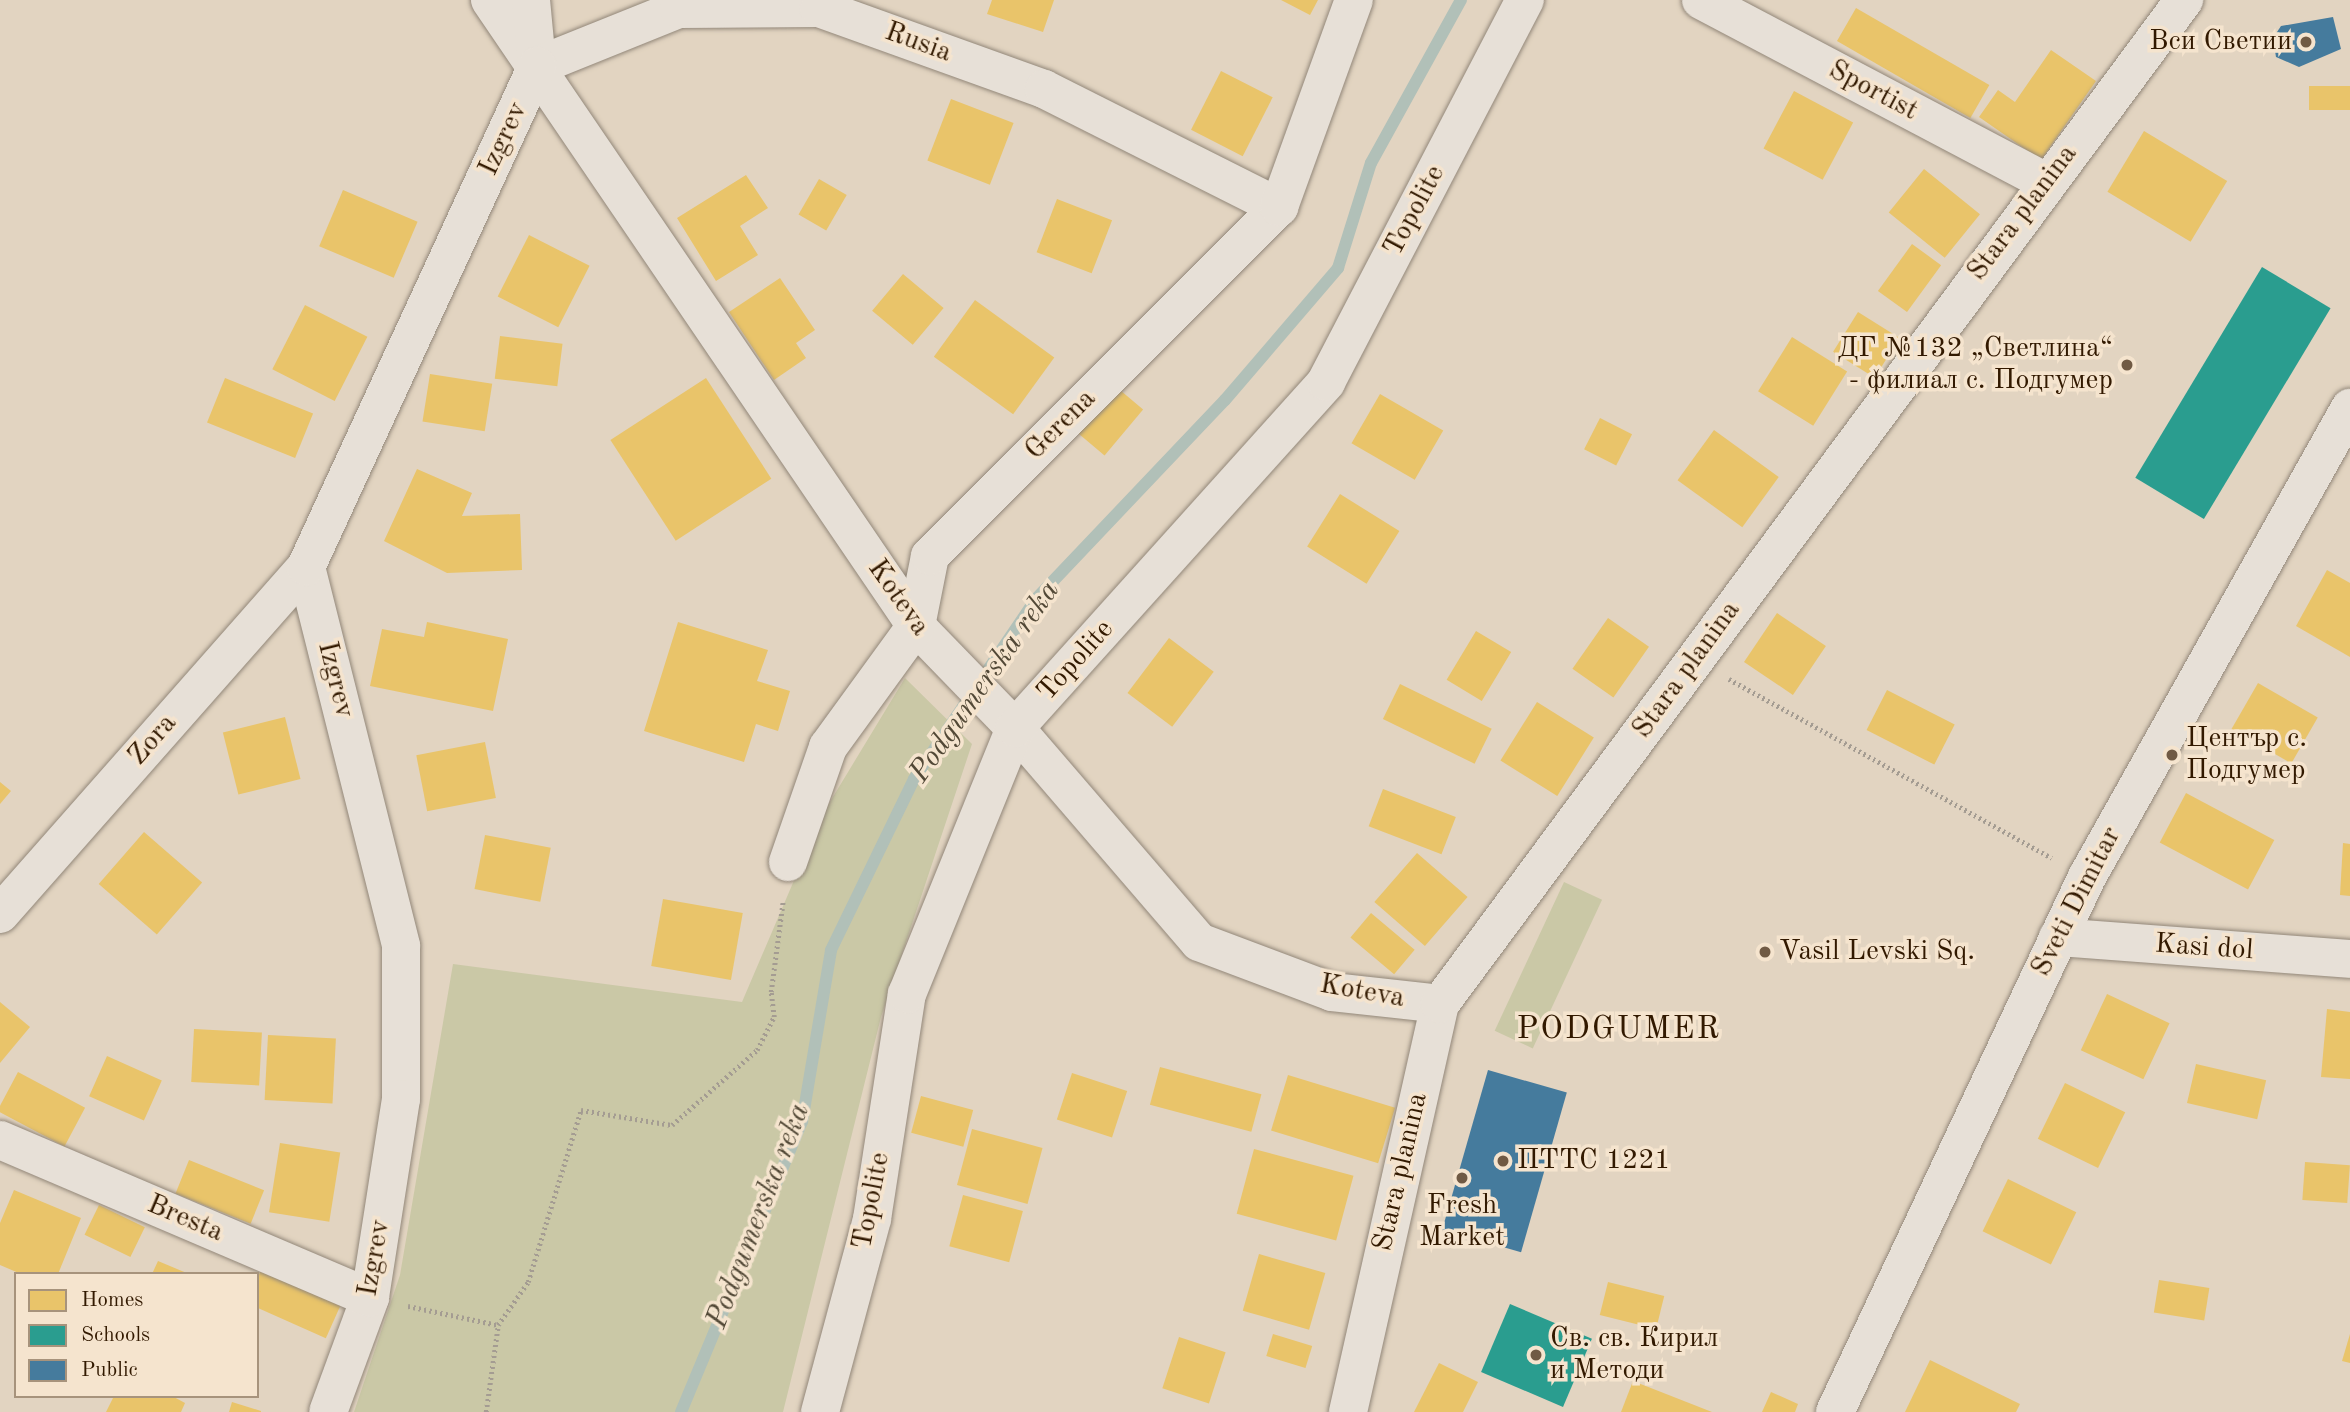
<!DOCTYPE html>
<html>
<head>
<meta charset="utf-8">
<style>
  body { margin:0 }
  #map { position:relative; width:2350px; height:1412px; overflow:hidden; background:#e2d4c1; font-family:"Old Standard TT",serif }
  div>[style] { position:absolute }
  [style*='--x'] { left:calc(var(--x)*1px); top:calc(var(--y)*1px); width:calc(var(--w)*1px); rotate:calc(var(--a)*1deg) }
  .green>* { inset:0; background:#cac8a6; transform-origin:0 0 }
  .homes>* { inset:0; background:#e9c46a; transform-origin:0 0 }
  .schools>* { inset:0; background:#2a9d8f; transform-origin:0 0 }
  .public>* { inset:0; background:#457b9d; transform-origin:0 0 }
  .stream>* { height:12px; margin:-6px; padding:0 6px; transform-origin:6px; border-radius:6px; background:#b1c0b8 }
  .path>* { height:4.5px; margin-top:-2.25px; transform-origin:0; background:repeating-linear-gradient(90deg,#a49c92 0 2px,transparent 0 5.5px) }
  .roads { filter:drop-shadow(0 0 2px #928779) drop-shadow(0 0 2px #928779) }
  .minor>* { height:38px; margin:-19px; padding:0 19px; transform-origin:19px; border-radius:19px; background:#e7e0d7 }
  .dots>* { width:19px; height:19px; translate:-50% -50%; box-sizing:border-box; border:4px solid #f5e4ce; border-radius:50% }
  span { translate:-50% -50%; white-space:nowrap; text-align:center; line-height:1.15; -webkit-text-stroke:7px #f5e4ce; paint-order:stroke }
  .poi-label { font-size:28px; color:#321900 }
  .right { translate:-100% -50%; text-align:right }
  .left { translate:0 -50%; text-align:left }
  .street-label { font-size:28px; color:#321900 }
  .water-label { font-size:30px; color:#524836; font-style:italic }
  .quarter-label { font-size:32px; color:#321900; letter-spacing:2px }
  .legend { position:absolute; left:14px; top:1272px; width:245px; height:126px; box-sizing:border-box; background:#f5e4ce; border:2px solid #a7937c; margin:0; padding:9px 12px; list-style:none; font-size:21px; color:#321900 }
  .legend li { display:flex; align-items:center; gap:14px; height:35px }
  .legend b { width:35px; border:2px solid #a7937c }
</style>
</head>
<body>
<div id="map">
  <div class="green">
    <i style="clip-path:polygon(905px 678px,972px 744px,881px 1017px,783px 1412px,354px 1412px,400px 1275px,453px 964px,742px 1002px,822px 815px)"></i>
    <i style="left:1564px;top:882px;width:42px;height:164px;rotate:25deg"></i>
  </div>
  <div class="homes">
    <i style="clip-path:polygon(992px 0,1054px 0,1043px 32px,987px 14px)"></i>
    <i style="clip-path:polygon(1281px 0,1318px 0,1310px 15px)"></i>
    <i style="left:1856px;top:8px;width:154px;height:38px;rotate:30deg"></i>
    <i style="clip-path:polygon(2051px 50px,2096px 81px,2041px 160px,1979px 117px,1998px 90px,2015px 102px)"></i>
    <i style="left:1221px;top:71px;width:58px;height:66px;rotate:27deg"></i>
    <i style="left:2309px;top:86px;width:41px;height:24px"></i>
    <i style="left:1794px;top:91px;width:67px;height:65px;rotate:28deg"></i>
    <i style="left:951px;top:99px;width:67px;height:66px;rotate:21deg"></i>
    <i style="left:2144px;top:131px;width:97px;height:71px;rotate:31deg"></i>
    <i style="left:1924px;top:169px;width:72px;height:56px;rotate:39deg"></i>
    <i style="clip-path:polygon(746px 175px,768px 208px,740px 226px,758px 255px,716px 281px,677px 218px)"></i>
    <i style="left:819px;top:179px;width:32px;height:41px;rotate:30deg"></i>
    <i style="left:343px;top:190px;width:81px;height:61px;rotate:23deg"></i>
    <i style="left:1057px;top:199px;width:59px;height:57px;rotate:21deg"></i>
    <i style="left:529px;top:235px;width:68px;height:69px;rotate:27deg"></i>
    <i style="left:1912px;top:244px;width:36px;height:58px;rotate:36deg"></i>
    <i style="left:903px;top:274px;width:53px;height:48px;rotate:40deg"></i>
    <i style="clip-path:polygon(780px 278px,815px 330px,796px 343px,806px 358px,774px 380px,729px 312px)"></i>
    <i style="left:975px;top:300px;width:98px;height:70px;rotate:36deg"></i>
    <i style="left:305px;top:305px;width:70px;height:72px;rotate:27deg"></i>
    <i style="left:1858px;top:312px;width:49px;height:47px;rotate:32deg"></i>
    <i style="left:500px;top:336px;width:63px;height:43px;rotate:7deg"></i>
    <i style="left:1792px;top:337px;width:65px;height:64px;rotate:32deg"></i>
    <i style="left:430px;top:374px;width:63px;height:48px;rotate:9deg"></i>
    <i style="left:225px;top:378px;width:95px;height:48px;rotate:22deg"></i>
    <i style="left:706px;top:378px;width:120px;height:114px;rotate:57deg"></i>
    <i style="left:1114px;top:385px;width:38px;height:60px;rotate:40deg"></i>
    <i style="left:1380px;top:394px;width:73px;height:57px;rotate:30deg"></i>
    <i style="left:1600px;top:418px;width:36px;height:35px;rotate:27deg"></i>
    <i style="left:1714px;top:430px;width:80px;height:62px;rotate:36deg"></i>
    <i style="clip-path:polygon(417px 469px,472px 493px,462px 516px,520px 514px,522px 570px,447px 573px,384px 541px)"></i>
    <i style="left:1340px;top:494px;width:70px;height:62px;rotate:32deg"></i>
    <i style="clip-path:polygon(2327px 570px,2350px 583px,2350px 657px,2296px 626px)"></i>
    <i style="left:1777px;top:613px;width:59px;height:59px;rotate:34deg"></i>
    <i style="left:1608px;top:618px;width:50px;height:62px;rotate:35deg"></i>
    <i style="clip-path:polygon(427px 622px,508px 639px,493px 711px,370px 686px,382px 629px,424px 637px)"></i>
    <i style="clip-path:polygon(678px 622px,768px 650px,757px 681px,790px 691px,778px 731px,756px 724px,744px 762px,644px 731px)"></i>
    <i style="left:1476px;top:631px;width:41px;height:57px;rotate:31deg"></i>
    <i style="left:1169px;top:638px;width:56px;height:69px;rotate:37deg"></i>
    <i style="left:2258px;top:683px;width:69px;height:53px;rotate:30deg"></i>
    <i style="left:1400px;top:684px;width:102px;height:39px;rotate:26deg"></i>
    <i style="left:1887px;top:690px;width:76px;height:45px;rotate:27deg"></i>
    <i style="left:1537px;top:702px;width:67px;height:69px;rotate:32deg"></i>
    <i style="left:285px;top:717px;width:64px;height:64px;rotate:76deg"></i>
    <i style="left:485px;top:742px;width:57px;height:70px;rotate:79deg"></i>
    <i style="clip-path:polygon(0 782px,11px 791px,0 804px)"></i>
    <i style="left:1383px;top:789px;width:78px;height:40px;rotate:21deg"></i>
    <i style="left:2186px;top:793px;width:100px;height:56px;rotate:28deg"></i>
    <i style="left:144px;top:832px;width:77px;height:69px;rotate:41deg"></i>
    <i style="left:485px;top:835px;width:67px;height:55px;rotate:11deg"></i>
    <i style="clip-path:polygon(2343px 843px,2350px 844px,2350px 896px,2340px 895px)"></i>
    <i style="left:1417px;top:853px;width:67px;height:65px;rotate:41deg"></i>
    <i style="left:663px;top:899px;width:81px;height:68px;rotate:10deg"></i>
    <i style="left:1371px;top:913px;width:57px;height:32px;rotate:40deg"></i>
    <i style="left:2107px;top:994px;width:69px;height:62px;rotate:25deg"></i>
    <i style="clip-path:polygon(0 1002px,30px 1027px,0 1063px)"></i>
    <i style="clip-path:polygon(2327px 1009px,2350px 1012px,2350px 1079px,2321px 1077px)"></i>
    <i style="left:194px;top:1029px;width:68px;height:53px;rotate:3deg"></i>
    <i style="left:268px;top:1035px;width:68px;height:65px;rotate:3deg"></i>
    <i style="left:107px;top:1056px;width:60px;height:44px;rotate:24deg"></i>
    <i style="left:2196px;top:1064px;width:72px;height:40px;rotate:13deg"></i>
    <i style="left:1160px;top:1067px;width:105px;height:39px;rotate:15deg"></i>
    <i style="left:18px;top:1072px;width:76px;height:44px;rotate:28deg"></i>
    <i style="left:1072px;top:1073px;width:58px;height:49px;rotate:18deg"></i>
    <i style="left:1288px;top:1075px;width:112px;height:58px;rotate:17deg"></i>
    <i style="left:2065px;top:1083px;width:67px;height:62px;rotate:26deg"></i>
    <i style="left:921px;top:1096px;width:54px;height:38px;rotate:15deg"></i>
    <i style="left:972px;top:1129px;width:73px;height:58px;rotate:15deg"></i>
    <i style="left:280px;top:1143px;width:61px;height:70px;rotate:9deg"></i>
    <i style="left:1254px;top:1149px;width:103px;height:67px;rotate:15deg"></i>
    <i style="left:189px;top:1160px;width:81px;height:36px;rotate:22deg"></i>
    <i style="left:2305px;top:1162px;width:45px;height:38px;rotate:4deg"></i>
    <i style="left:2008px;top:1179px;width:76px;height:58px;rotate:26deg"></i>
    <i style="clip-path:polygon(14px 1190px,81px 1218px,58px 1274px,21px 1274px,0 1265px,0 1223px)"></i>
    <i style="left:963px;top:1195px;width:62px;height:53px;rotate:15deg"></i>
    <i style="left:99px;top:1205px;width:51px;height:33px;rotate:26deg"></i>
    <i style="left:1259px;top:1254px;width:69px;height:59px;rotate:16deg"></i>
    <i style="clip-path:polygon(158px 1261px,189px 1274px,152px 1274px)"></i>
    <i style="left:261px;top:1270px;width:87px;height:36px;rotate:24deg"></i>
    <i style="left:2159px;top:1280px;width:51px;height:33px;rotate:9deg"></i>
    <i style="left:1608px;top:1282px;width:58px;height:34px;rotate:14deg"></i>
    <i style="left:1273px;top:1334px;width:41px;height:23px;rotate:17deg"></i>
    <i style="clip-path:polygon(2350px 1334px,2350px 1363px,2342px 1361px)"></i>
    <i style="left:1179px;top:1337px;width:49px;height:54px;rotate:18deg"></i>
    <i style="clip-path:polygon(1930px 1360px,2020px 1404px,2016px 1412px,1905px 1412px)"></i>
    <i style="clip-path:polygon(1439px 1363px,1478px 1382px,1463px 1412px,1414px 1412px)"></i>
    <i style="clip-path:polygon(1633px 1381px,1712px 1412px,1621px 1412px)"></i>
    <i style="clip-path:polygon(1771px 1392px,1798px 1404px,1795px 1412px,1762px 1412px)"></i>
    <i style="clip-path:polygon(114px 1396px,172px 1396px,185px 1403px,181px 1412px,106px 1412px)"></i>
    <i style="clip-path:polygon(232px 1402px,261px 1411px,261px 1412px,229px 1412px)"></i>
  </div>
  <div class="schools">
    <i style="left:2262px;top:267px;width:80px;height:246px;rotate:31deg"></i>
    <i style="left:1510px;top:1304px;width:89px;height:74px;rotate:23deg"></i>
  </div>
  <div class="public">
    <i style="clip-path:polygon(2333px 17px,2341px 49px,2299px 67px,2276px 57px,2273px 38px,2281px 26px)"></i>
    <i style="left:1488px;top:1070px;width:82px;height:166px;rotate:16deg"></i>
  </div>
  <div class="stream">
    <i style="--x:681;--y:1412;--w:314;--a:-67.4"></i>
    <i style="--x:802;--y:1122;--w:174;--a:-80.4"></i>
    <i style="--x:831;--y:950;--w:190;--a:-64.1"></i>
    <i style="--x:914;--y:779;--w:216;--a:-55.9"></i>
    <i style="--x:1035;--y:600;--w:276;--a:-46.5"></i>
    <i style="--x:1225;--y:400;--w:174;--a:-49.4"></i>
    <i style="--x:1338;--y:268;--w:110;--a:-72.6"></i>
    <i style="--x:1371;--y:163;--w:186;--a:-61.1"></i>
  </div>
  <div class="path">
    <i style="--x:1729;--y:679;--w:369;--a:29"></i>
    <i style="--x:408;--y:1306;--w:92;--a:11.9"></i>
    <i style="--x:486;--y:1412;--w:88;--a:-82.1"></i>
    <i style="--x:498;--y:1325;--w:52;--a:-55.1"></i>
    <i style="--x:528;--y:1282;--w:180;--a:-72.9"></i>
    <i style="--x:581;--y:1110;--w:92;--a:9.4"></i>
    <i style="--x:672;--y:1125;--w:113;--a:-41.4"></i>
    <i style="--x:757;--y:1050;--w:37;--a:-63"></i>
    <i style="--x:774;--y:1017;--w:25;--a:-97"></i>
    <i style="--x:771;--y:992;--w:92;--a:-82.5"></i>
  </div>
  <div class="roads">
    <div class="minor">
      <i style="--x:490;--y:0;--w:757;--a:55.76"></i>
      <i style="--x:916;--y:626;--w:142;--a:45.9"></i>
      <i style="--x:1015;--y:728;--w:282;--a:49.3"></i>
      <i style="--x:1199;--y:942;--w:142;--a:20.6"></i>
      <i style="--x:1332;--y:992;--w:109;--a:6.3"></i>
      <i style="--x:531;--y:0;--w:64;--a:84.6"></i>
      <i style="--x:1701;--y:0;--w:389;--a:27.8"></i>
      <i style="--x:537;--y:66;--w:153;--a:-21.9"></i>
      <i style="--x:679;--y:9;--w:140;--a:-0.4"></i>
      <i style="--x:819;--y:8;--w:239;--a:19.8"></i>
      <i style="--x:1044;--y:89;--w:263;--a:26.7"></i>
      <i style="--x:306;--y:567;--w:391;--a:75.9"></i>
      <i style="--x:401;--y:946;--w:153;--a:90"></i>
      <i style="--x:401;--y:1099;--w:201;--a:98.9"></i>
      <i style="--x:370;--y:1298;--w:121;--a:110.2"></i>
      <i style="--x:788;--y:862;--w:122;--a:-70.8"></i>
      <i style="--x:828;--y:747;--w:150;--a:-54"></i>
      <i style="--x:916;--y:626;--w:71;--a:-78.7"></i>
      <i style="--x:930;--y:556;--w:494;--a:-45"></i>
      <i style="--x:1279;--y:207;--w:220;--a:-70.1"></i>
      <i style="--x:0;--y:914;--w:463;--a:-48.6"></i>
      <i style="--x:306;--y:567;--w:552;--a:-65.25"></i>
      <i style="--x:2058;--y:937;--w:293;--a:4.3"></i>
      <i style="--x:0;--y:1140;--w:402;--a:23.1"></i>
      <i style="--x:820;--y:1412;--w:200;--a:-74.9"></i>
      <i style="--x:872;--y:1219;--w:228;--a:-81.2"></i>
      <i style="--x:907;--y:994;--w:287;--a:-67.9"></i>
      <i style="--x:1015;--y:728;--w:465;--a:-48"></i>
      <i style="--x:1326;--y:382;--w:431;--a:-62.5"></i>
      <i style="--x:1348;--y:1412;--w:418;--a:-77.3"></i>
      <i style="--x:1440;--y:1004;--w:1250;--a:-53.46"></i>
      <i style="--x:1835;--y:1412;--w:591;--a:-64.78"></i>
      <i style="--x:2087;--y:877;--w:538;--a:-60.72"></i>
    </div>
  </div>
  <div class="dots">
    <i style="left:2306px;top:42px;background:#705a44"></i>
    <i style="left:2127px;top:365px;background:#705a44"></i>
    <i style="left:2172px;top:755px;background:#705a44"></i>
    <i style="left:1765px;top:952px;background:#705a44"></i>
    <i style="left:1503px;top:1161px;background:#705a44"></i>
    <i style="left:1462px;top:1178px;background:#705a44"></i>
    <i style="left:1536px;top:1355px;background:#705a44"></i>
  </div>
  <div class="poi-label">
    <span class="right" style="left:2292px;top:42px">Вси Светии</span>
    <span class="right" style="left:2113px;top:365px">ДГ №132 „Светлина“<br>- филиал с. Подгумер</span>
    <span class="left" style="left:2186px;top:755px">Център с.<br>Подгумер</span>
    <span class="left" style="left:1779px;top:952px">Vasil Levski Sq.</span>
    <span class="left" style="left:1517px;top:1161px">ПТТС 1221</span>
    <span style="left:1462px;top:1222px">Fresh<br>Market</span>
    <span class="left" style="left:1550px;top:1355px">Св. св. Кирил<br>и Методи</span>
  </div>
  <div class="street-label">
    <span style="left:918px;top:43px;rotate:20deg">Rusia</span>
    <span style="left:1873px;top:91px;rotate:28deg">Sportist</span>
    <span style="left:504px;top:139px;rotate:-65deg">Izgrev</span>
    <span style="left:1415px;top:211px;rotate:-62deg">Topolite</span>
    <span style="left:2023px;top:213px;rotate:-53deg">Stara planina</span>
    <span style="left:1061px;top:425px;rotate:-45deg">Gerena</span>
    <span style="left:898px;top:598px;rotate:55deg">Koteva</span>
    <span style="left:1076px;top:661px;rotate:-48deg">Topolite</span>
    <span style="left:1687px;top:670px;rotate:-54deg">Stara planina</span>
    <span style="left:335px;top:680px;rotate:76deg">Izgrev</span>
    <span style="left:153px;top:740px;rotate:-49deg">Zora</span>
    <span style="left:2077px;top:902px;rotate:-63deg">Sveti Dimitar</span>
    <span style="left:2204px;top:948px;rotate:4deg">Kasi dol</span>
    <span style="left:1362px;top:992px;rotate:10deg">Koteva</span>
    <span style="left:1401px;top:1172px;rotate:-77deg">Stara planina</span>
    <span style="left:872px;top:1201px;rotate:-79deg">Topolite</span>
    <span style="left:185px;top:1219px;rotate:23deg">Bresta</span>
    <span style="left:375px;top:1258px;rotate:-80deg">Izgrev</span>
  </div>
  <div class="water-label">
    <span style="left:985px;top:682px;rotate:-55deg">Podgumerska reka</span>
    <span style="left:759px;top:1216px;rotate:-69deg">Podgumerska reka</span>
  </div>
  <div class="quarter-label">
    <span style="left:1619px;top:1030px">PODGUMER</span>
  </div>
  <ul class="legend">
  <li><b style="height:19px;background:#e9c46a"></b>Homes</li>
  <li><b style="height:19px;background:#2a9d8f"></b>Schools</li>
  <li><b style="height:19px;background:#457b9d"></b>Public</li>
  </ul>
</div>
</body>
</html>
